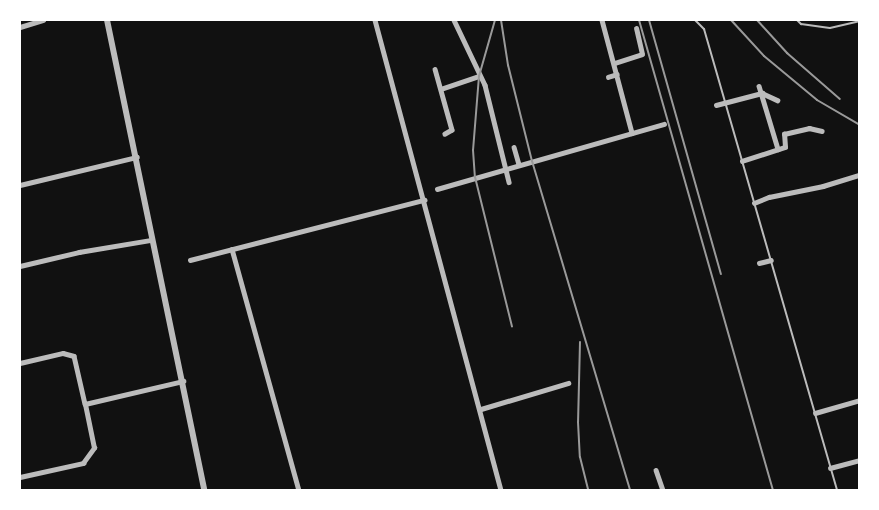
<!DOCTYPE html>
<html>
<head>
<meta charset="utf-8">
<style>
  body { margin:0 }
  #map { position:relative; width:879px; height:510px; overflow:hidden; background:#111; font-family:Manrope,sans-serif }
  div>[style] { position:absolute }
  [style*='--x'] { left:calc(var(--x)*1px); top:calc(var(--y)*1px); width:calc(var(--w)*1px); rotate:calc(var(--a)*1deg) }
  .service>* { height:2px; margin:-1px; padding:0 1px; transform-origin:1px; border-radius:1px; background:#bcbcbc }
  .minor>* { height:4.5px; margin:-2.25px; padding:0 2.25px; transform-origin:2.25px; border-radius:2.25px; background:#bcbcbc }
  .tertiary>* { height:6px; margin:-3px; padding:0 3px; transform-origin:3px; border-radius:3px; background:#bcbcbc }
  .rail>* { height:2px; margin:-1px; padding:0 1px; transform-origin:1px; border-radius:1px; background:#9a9a9a }
  span { translate:-50% -50%; white-space:nowrap; text-align:center; line-height:1.15; -webkit-text-stroke:4.5px #fff; paint-order:stroke }
  .frame { position:absolute; inset:0; border:21px solid #fff; pointer-events:none }
</style>
</head>
<body>
<div id="map">
  <div class="service">
    <i style="--x:695;--y:20;--w:13;--a:45"></i>
    <i style="--x:704;--y:29;--w:480;--a:73.9"></i>
    <i style="--x:797;--y:20;--w:6;--a:45"></i>
    <i style="--x:801;--y:24;--w:29;--a:8"></i>
    <i style="--x:830;--y:28;--w:31;--a:-13"></i>
  </div>
  <div class="minor">
    <i style="--x:375;--y:20;--w:487;--a:75"></i>
    <i style="--x:454;--y:20;--w:72;--a:64.5"></i>
    <i style="--x:485;--y:85;--w:100;--a:76.1"></i>
    <i style="--x:602;--y:20;--w:117;--a:75.1"></i>
    <i style="--x:20;--y:27;--w:24;--a:-17"></i>
    <i style="--x:615;--y:63;--w:28;--a:-18"></i>
    <i style="--x:642;--y:54;--w:26;--a:-103"></i>
    <i style="--x:435;--y:69;--w:63;--a:74.4"></i>
    <i style="--x:452;--y:130;--w:8;--a:150"></i>
    <i style="--x:608;--y:77;--w:9;--a:-18"></i>
    <i style="--x:759;--y:86;--w:66;--a:73.2"></i>
    <i style="--x:441;--y:89;--w:40;--a:-18.9"></i>
    <i style="--x:716;--y:105;--w:48;--a:-14.6"></i>
    <i style="--x:762;--y:93;--w:17;--a:25"></i>
    <i style="--x:514;--y:147;--w:18;--a:74"></i>
    <i style="--x:742;--y:161;--w:45;--a:-18"></i>
    <i style="--x:785;--y:147;--w:13;--a:-94"></i>
    <i style="--x:784;--y:134;--w:26;--a:-13"></i>
    <i style="--x:809;--y:128;--w:13;--a:13"></i>
    <i style="--x:20;--y:185;--w:120;--a:-13.5"></i>
    <i style="--x:437;--y:189;--w:236;--a:-16"></i>
    <i style="--x:754;--y:203;--w:16;--a:-22"></i>
    <i style="--x:769;--y:197;--w:55;--a:-11.5"></i>
    <i style="--x:823;--y:186;--w:39;--a:-17"></i>
    <i style="--x:232;--y:249;--w:250;--a:74.5"></i>
    <i style="--x:190;--y:260;--w:242;--a:-14.4"></i>
    <i style="--x:759;--y:263;--w:12;--a:-14"></i>
    <i style="--x:20;--y:266;--w:61;--a:-13.3"></i>
    <i style="--x:79;--y:252;--w:73;--a:-9.5"></i>
    <i style="--x:20;--y:363;--w:44;--a:-13.1"></i>
    <i style="--x:63;--y:353;--w:11;--a:15"></i>
    <i style="--x:74;--y:356;--w:49;--a:77.1"></i>
    <i style="--x:85;--y:404;--w:101;--a:-13.2"></i>
    <i style="--x:481;--y:409;--w:91;--a:-16.6"></i>
    <i style="--x:815;--y:413;--w:47;--a:-16.1"></i>
    <i style="--x:830;--y:468;--w:31;--a:-15"></i>
    <i style="--x:656;--y:470;--w:21;--a:71"></i>
    <i style="--x:20;--y:477;--w:65;--a:-12.5"></i>
    <i style="--x:83;--y:463;--w:19;--a:-54"></i>
    <i style="--x:94;--y:448;--w:45;--a:-101.6"></i>
  </div>
  <div class="tertiary">
    <i style="--x:107;--y:20;--w:480;--a:78.3"></i>
  </div>
  <div class="rail">
    <i style="--x:495;--y:20;--w:58;--a:105.9"></i>
    <i style="--x:479;--y:76;--w:74;--a:94.6"></i>
    <i style="--x:473;--y:150;--w:27;--a:86"></i>
    <i style="--x:475;--y:177;--w:154;--a:76.1"></i>
    <i style="--x:501;--y:20;--w:46;--a:81.2"></i>
    <i style="--x:508;--y:65;--w:99;--a:76"></i>
    <i style="--x:532;--y:161;--w:343;--a:73.4"></i>
    <i style="--x:639;--y:20;--w:489;--a:74.1"></i>
    <i style="--x:649;--y:20;--w:264;--a:74.2"></i>
    <i style="--x:731;--y:20;--w:49;--a:47.5"></i>
    <i style="--x:764;--y:56;--w:69;--a:39.7"></i>
    <i style="--x:817;--y:100;--w:50;--a:30.2"></i>
    <i style="--x:757;--y:20;--w:45;--a:47.7"></i>
    <i style="--x:787;--y:53;--w:70;--a:41"></i>
    <i style="--x:580;--y:342;--w:80;--a:91.4"></i>
    <i style="--x:578;--y:422;--w:35;--a:87"></i>
    <i style="--x:580;--y:457;--w:34;--a:76"></i>
  </div>
  <div class="frame"></div>
</div>
</body>
</html>
